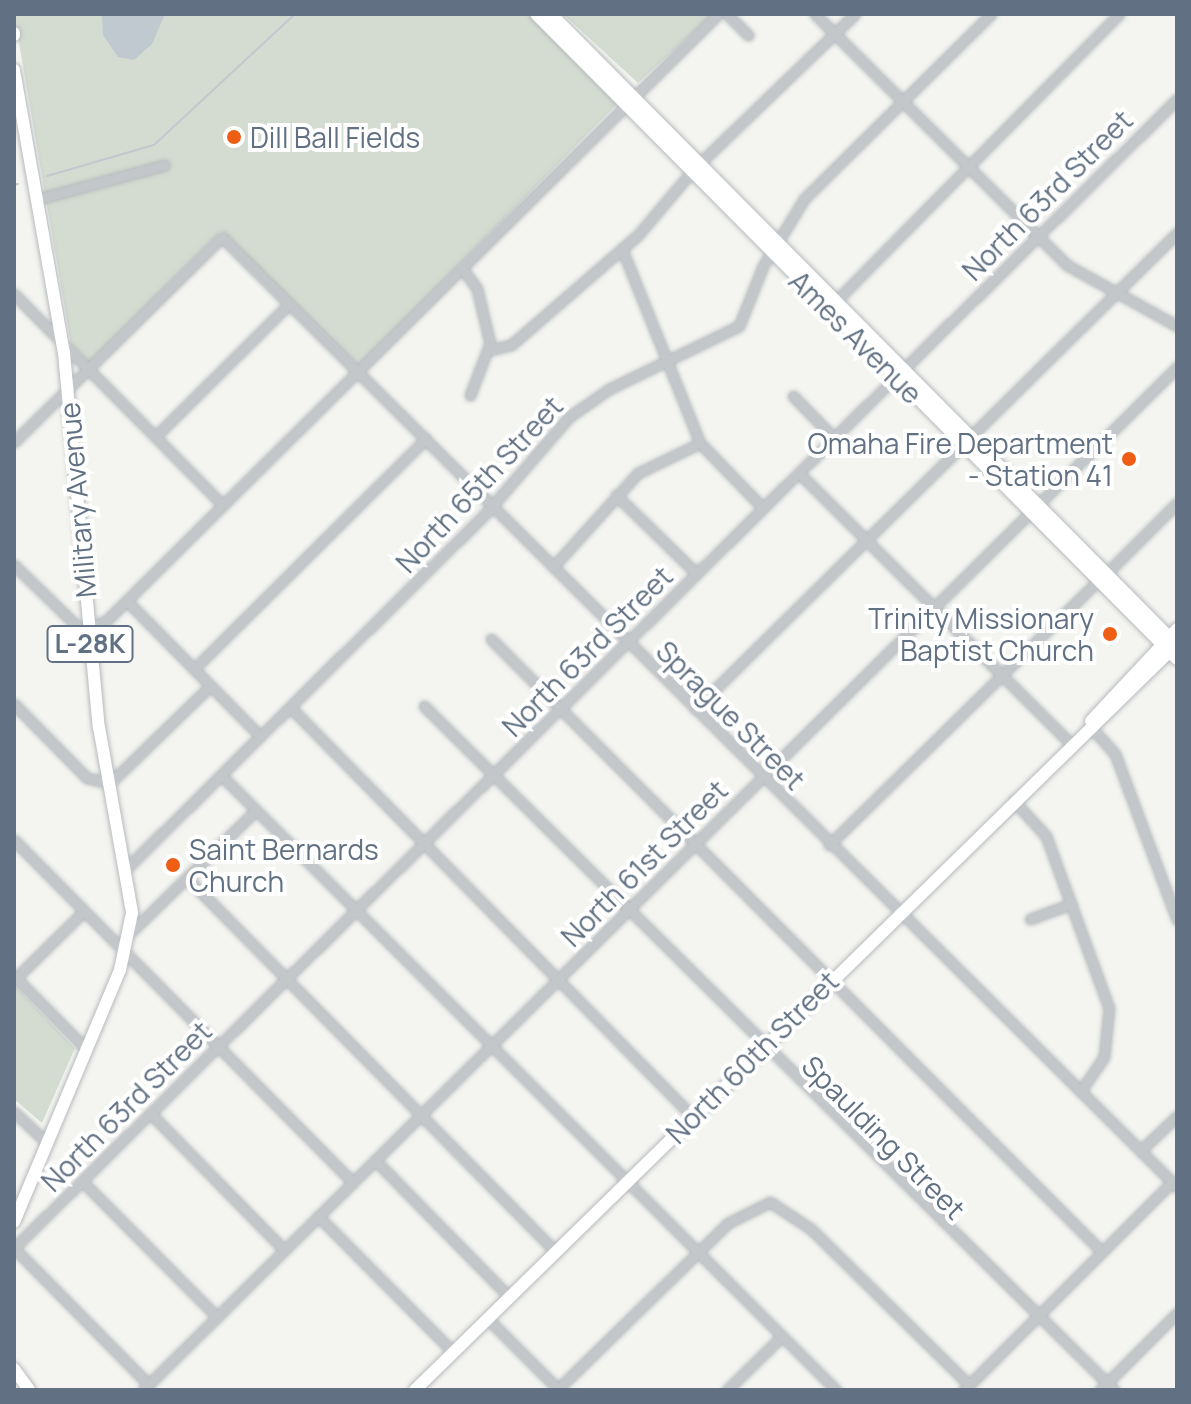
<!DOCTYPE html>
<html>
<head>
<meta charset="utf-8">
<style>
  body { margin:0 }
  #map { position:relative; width:1191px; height:1404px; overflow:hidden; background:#f4f5f0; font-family:Manrope,sans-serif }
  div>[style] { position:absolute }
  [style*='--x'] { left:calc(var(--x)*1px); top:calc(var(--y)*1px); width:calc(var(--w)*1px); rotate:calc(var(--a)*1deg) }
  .green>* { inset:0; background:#d4dcd1 }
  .water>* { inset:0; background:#bfc9cf }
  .stream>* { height:2px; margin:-1px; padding:0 1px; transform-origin:1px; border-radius:1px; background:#bfc9cf }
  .roads { filter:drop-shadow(0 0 2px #b6babe) drop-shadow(0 0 2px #b6babe) }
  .minor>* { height:9px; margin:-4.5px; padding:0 4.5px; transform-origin:4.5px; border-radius:4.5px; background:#c3c7ca }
  .major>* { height:12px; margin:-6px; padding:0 6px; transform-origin:6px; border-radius:6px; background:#fff }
  .dots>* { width:22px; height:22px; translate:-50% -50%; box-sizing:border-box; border:4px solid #fff; border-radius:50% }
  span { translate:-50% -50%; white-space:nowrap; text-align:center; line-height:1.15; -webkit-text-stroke:8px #fff; paint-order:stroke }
  .shield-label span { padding:2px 6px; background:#fff; border:2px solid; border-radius:6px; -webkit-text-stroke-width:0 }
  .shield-label { font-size:26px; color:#617183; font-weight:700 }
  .poi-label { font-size:28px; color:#617183 }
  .left { translate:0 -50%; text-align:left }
  .right { translate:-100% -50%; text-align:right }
  .street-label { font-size:28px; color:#617183 }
  .frame { position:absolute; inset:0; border:16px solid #617183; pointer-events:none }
</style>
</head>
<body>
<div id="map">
  <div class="green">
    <i style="clip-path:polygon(14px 14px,529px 14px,617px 104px,359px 366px,221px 231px,89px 363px,71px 344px)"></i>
    <i style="clip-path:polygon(563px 14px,713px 14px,638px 83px)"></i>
    <i style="clip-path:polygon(16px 987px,75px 1048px,42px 1123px,14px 1099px)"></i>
  </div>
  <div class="water">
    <i style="clip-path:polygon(165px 14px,152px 44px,134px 60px,118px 57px,103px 35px,102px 14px)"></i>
  </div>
  <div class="stream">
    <i style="--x:47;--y:176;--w:111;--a:-16.2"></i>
    <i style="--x:154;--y:145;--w:192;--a:-42.9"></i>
    <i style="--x:14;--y:185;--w:4;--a:-14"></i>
  </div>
  <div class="roads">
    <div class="minor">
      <i style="--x:727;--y:14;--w:30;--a:45"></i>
      <i style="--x:815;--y:14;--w:356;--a:44.9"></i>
      <i style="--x:1067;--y:265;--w:126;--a:29"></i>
      <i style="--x:699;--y:164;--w:216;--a:-43.9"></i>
      <i style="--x:38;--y:199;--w:131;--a:-15"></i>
      <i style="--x:622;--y:249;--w:209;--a:68.1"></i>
      <i style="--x:700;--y:443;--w:91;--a:45.9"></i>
      <i style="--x:462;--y:268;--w:26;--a:54"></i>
      <i style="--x:477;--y:289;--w:56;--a:76.5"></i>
      <i style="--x:490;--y:343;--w:56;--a:111"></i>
      <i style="--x:14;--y:294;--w:297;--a:45.3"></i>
      <i style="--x:836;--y:301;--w:403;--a:-45.4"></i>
      <i style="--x:489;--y:350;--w:23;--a:-13"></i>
      <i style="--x:511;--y:345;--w:168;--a:-40.9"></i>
      <i style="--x:638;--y:235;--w:84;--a:-49.8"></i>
      <i style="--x:793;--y:396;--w:59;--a:45.7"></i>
      <i style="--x:156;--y:436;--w:187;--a:-44.8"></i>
      <i style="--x:970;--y:437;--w:291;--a:-44.6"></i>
      <i style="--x:14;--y:442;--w:292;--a:-44.6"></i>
      <i style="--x:222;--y:237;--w:1347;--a:44.85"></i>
      <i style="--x:799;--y:473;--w:383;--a:44.9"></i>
      <i style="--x:616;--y:495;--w:113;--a:44.3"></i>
      <i style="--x:14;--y:565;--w:95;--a:44.1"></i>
      <i style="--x:82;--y:631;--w:26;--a:-23"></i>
      <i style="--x:106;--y:621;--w:862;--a:-44.76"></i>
      <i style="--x:553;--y:567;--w:127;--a:-47.9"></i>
      <i style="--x:638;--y:473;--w:69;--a:-25.8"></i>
      <i style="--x:1106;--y:574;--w:100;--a:-45"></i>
      <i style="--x:127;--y:601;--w:190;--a:45.4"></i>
      <i style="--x:491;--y:639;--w:865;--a:45.09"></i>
      <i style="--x:194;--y:669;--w:327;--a:-44.8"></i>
      <i style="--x:14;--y:704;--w:104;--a:45.4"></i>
      <i style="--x:87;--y:778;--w:24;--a:12"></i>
      <i style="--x:110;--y:783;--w:139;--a:-44.1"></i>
      <i style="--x:424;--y:706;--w:972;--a:44.75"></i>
      <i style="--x:290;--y:707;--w:573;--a:45.49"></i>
      <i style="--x:695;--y:709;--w:376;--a:-44.6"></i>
      <i style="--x:1089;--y:725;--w:39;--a:48"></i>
      <i style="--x:1115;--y:754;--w:177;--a:69.5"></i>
      <i style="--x:221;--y:775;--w:870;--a:45"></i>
      <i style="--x:1013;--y:800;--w:49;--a:47.5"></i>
      <i style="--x:1046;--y:836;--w:183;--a:69.9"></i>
      <i style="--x:1109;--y:1008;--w:49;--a:95.8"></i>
      <i style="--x:1104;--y:1057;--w:42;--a:124.4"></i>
      <i style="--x:14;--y:840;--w:481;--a:45.3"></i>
      <i style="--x:829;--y:845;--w:377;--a:-44.5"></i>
      <i style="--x:128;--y:867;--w:505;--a:-44.68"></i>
      <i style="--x:487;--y:512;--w:125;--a:-49.2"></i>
      <i style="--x:569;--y:417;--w:49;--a:-35"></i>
      <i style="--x:609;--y:389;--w:144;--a:-25.9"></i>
      <i style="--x:739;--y:326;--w:65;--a:-68.2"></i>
      <i style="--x:763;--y:266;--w:79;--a:-58.5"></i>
      <i style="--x:804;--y:199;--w:263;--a:-44.7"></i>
      <i style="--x:187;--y:878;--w:524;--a:45.39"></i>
      <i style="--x:1030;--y:919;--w:44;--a:-20.1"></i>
      <i style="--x:129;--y:934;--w:177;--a:-44.3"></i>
      <i style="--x:14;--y:976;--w:103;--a:45.4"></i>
      <i style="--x:14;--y:980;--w:98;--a:-44.6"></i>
      <i style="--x:14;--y:1112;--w:42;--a:43.1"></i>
      <i style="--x:150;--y:1113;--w:192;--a:45.6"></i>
      <i style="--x:1140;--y:1151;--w:51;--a:-43.4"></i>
      <i style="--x:375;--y:1160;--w:192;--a:45.6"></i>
      <i style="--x:82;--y:1181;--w:192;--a:45.2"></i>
      <i style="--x:318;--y:1216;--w:192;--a:45.2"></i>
      <i style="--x:14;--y:1248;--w:1635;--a:-44.65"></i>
      <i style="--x:14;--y:1248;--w:191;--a:45.4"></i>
      <i style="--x:487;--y:1318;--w:100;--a:45"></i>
      <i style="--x:143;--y:1390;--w:1455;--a:-44.69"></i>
      <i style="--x:557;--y:1390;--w:239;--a:-44.3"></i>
      <i style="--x:728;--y:1223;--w:47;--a:-26.6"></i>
      <i style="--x:770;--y:1202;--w:49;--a:33.4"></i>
      <i style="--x:811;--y:1229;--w:222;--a:44.6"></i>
      <i style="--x:727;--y:1390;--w:76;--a:-44.5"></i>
      <i style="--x:964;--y:1390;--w:294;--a:-45"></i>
      <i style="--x:1100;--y:1390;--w:109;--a:-45"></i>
    </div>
    <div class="major">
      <i style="--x:536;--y:14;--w:909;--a:45.18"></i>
      <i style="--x:551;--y:14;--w:889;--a:45.23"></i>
      <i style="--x:14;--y:33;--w:2;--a:90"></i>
      <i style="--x:14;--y:70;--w:287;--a:80"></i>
      <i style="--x:64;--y:353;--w:376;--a:84.7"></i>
      <i style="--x:99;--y:727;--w:189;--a:79.9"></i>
      <i style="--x:132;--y:913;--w:58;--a:101.9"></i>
      <i style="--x:120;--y:970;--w:273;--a:112.8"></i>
      <i style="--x:1091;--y:721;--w:126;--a:-46.9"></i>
      <i style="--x:14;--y:1369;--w:26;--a:54"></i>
      <i style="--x:415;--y:1390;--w:1066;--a:-44.39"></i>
    </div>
  </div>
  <div class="dots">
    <i style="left:234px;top:137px;background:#ef5e15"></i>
    <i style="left:1129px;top:459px;background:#ef5e15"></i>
    <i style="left:1110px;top:634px;background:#ef5e15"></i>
    <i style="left:173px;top:865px;background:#ef5e15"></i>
  </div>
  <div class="shield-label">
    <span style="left:90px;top:644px">L-28K</span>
  </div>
  <div class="poi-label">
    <span class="left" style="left:250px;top:137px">Dill Ball Fields</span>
    <span class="right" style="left:1113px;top:459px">Omaha Fire Department<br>- Station 41</span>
    <span class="right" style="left:1094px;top:634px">Trinity Missionary<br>Baptist Church</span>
    <span class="left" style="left:189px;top:865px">Saint Bernards<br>Church</span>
  </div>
  <div class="street-label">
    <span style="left:1047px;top:195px;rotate:-45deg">North 63rd Street</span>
    <span style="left:856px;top:337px;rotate:45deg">Ames Avenue</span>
    <span style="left:479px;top:484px;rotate:-47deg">North 65th Street</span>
    <span style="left:77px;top:500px;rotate:-95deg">Military Avenue</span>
    <span style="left:587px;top:651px;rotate:-45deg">North 63rd Street</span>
    <span style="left:731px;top:715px;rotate:45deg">Sprague Street</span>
    <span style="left:644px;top:863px;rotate:-45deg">North 61st Street</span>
    <span style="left:752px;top:1057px;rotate:-45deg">North 60th Street</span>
    <span style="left:126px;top:1106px;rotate:-45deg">North 63rd Street</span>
    <span style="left:884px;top:1137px;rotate:45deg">Spaulding Street</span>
  </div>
  <div class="frame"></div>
</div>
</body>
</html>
